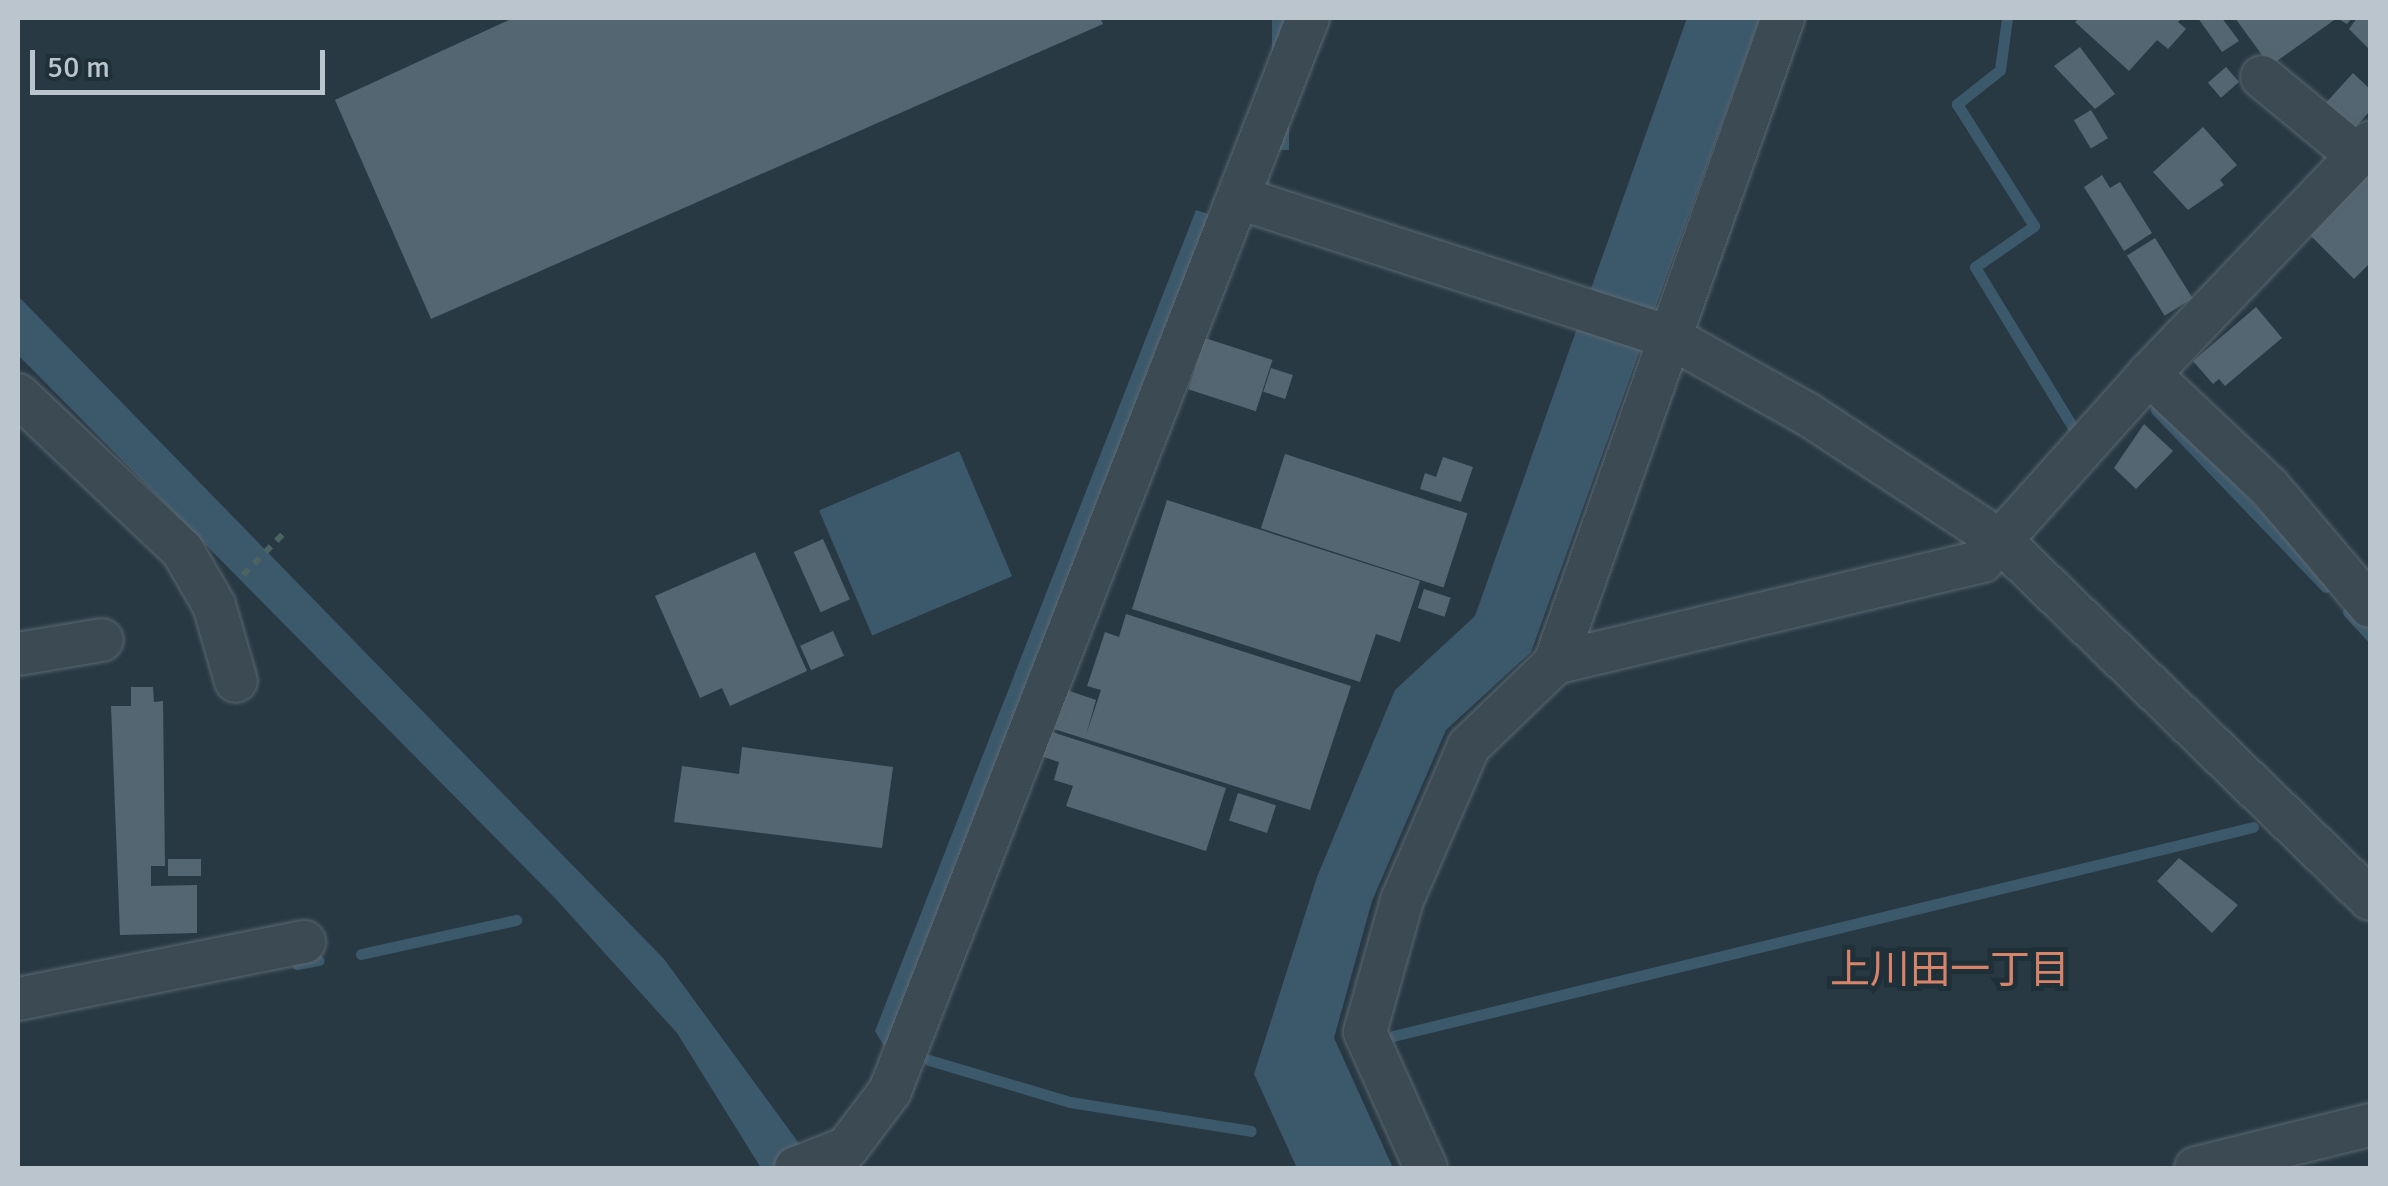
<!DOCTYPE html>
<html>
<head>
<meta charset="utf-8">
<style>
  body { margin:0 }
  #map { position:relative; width:2388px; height:1186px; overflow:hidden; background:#283944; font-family:Signika,"Noto Sans JP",sans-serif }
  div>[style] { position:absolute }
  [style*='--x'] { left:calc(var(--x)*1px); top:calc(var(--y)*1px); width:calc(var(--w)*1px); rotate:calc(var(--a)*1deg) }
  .water>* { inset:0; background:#3c596b; transform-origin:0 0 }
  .stream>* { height:11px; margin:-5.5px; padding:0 5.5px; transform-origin:5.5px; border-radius:5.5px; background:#3c596b }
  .building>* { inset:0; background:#546671; transform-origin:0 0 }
  .path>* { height:6px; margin-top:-3px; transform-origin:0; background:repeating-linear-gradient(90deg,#4a6260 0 8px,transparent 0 16px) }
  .roads { filter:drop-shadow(0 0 2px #5b6871) drop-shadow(0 0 2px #5b6871) }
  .minor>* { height:42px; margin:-21px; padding:0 21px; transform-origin:21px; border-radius:21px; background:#3c4a53 }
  span { translate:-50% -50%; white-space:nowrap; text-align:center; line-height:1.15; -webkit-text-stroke:10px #203039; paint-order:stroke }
  .neighbourhood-label { font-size:40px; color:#d7846b }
  .frame { position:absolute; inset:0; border:20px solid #bac5cd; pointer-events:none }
  .scale { position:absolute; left:30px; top:50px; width:295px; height:45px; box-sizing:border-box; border:5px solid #bac5cd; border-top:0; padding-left:12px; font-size:30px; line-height:35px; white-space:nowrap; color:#bac5cd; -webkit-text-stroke:8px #203039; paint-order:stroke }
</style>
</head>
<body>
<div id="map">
  <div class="water">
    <i style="left:1272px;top:18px;width:17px;height:132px"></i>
    <i style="clip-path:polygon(1687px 18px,1760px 18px,1531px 652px,1446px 730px,1372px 901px,1334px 1038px,1393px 1168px,1297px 1168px,1254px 1074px,1317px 877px,1395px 690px,1475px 616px)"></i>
    <i style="clip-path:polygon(1196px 210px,1211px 215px,897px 1033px,884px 1046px,875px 1031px)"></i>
    <i style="clip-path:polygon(18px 296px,664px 959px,817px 1168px,761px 1168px,677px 1033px,554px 897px,18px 355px)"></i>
    <i style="left:959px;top:451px;width:136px;height:152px;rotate:67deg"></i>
  </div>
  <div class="stream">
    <i style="--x:2007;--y:18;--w:52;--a:97.7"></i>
    <i style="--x:2000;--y:70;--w:55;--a:141.7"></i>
    <i style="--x:1957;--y:104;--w:144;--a:57.7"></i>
    <i style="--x:2034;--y:226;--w:72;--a:145.2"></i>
    <i style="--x:1975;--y:267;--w:192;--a:58.6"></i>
    <i style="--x:2156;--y:410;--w:245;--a:46.2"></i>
    <i style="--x:2348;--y:612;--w:33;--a:47"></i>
    <i style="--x:361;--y:954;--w:159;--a:-12.4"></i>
    <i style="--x:297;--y:964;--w:22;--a:-10"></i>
    <i style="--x:1393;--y:1036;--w:885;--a:-13.66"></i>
    <i style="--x:929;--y:1060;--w:147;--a:16.6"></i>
    <i style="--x:1070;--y:1102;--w:183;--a:9.1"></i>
  </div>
  <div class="building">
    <i style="clip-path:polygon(513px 18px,1100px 18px,1103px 24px,431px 319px,335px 100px)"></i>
    <i style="clip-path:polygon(2079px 18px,2182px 18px,2178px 22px,2186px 29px,2168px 49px,2157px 40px,2129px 71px,2075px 22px)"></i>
    <i style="clip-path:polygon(2198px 18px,2222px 18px,2239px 41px,2222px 52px)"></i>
    <i style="clip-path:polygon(2235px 18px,2352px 18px,2347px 24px,2337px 18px,2270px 66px)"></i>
    <i style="clip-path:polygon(2357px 18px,2370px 18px,2370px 50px,2349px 29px)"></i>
    <i style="clip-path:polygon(2080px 47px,2115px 94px,2095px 109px,2054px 66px)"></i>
    <i style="left:2226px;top:67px;width:20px;height:24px;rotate:49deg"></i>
    <i style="clip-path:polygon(2353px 73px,2370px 89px,2370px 111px,2351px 132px,2323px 106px)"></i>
    <i style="left:2091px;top:110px;width:33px;height:20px;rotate:59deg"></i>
    <i style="clip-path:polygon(2203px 127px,2237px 165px,2220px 180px,2224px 185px,2188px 210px,2153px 172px)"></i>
    <i style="clip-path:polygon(2102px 175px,2110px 188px,2120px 182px,2152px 233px,2124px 251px,2084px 187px)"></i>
    <i style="clip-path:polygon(2368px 176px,2370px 263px,2354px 279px,2310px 235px)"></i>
    <i style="left:2155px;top:238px;width:71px;height:33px;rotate:58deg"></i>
    <i style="clip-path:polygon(2256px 307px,2282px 338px,2225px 386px,2219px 379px,2213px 384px,2193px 361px)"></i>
    <i style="left:1205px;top:338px;width:71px;height:54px;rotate:18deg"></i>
    <i style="left:1271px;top:368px;width:23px;height:25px;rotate:18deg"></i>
    <i style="clip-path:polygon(2144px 424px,2173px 451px,2136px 489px,2114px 468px)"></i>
    <i style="left:1285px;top:454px;width:192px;height:78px;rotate:18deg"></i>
    <i style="clip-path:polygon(1443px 457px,1473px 467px,1461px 502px,1420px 489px,1425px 473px,1436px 477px)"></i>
    <i style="clip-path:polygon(1167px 500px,1420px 581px,1400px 642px,1376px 634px,1360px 682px,1132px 609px)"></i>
    <i style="left:823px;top:539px;width:66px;height:32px;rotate:66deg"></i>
    <i style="clip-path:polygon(755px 552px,807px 671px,730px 706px,722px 688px,700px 698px,655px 596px)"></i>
    <i style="left:1424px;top:589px;width:28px;height:20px;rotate:18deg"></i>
    <i style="clip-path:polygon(1126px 614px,1351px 686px,1310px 810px,1054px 729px,1067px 690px,1096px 700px,1086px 735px,1101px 690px,1087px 686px,1105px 632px,1119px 637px)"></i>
    <i style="left:833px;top:631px;width:27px;height:36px;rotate:66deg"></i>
    <i style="clip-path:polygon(131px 687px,153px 687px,154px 702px,163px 701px,165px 866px,151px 866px,151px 886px,197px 885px,197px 933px,120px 935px,111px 706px,131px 706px)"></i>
    <i style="clip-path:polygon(1049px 731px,1226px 788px,1206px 851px,1066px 806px,1073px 786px,1054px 780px,1059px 762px,1041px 756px)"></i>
    <i style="clip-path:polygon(742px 747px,893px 767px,882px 848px,674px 822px,682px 766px,739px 774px)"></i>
    <i style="left:1238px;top:793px;width:40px;height:29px;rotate:18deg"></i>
    <i style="clip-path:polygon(2179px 858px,2238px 905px,2212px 933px,2157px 881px)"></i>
    <i style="left:168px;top:859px;width:33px;height:17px"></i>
  </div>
  <div class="path">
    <i style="--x:243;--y:575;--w:57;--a:-45.7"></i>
  </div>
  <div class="roads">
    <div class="minor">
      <i style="--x:2262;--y:77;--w:124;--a:39.5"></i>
      <i style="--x:1239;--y:198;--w:453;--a:17.9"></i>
      <i style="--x:1670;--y:337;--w:159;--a:29.3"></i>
      <i style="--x:1809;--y:415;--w:230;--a:33.3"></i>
      <i style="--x:2001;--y:541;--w:514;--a:44.13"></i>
      <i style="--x:2149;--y:374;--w:165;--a:43.3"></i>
      <i style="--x:2269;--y:487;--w:156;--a:49.7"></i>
      <i style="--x:18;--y:395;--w:226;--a:43.4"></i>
      <i style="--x:182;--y:550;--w:64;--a:59.8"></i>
      <i style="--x:214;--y:605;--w:79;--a:73.9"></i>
      <i style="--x:18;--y:654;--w:85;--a:-9.5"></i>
      <i style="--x:1555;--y:663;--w:439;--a:-13.4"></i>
      <i style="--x:1982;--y:561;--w:251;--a:-48.2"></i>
      <i style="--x:2149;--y:374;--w:320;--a:-46.3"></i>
      <i style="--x:18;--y:999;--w:292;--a:-11.3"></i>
      <i style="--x:796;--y:1168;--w:55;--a:-21.4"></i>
      <i style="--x:847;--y:1148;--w:71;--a:-53"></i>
      <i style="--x:890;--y:1091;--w:1152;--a:-68.72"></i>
      <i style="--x:1426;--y:1168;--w:149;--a:-114.2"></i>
      <i style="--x:1365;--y:1032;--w:137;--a:-74.3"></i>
      <i style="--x:1402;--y:900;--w:168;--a:-66.5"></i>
      <i style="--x:1469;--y:746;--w:120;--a:-44"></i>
      <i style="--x:1555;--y:663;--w:684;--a:-70.53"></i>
      <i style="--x:2196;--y:1168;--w:179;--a:-13.9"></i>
    </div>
  </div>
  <div class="neighbourhood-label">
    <span style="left:1950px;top:970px">上川田一丁目</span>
  </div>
  <div class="frame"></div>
  <div class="scale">50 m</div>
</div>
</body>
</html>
